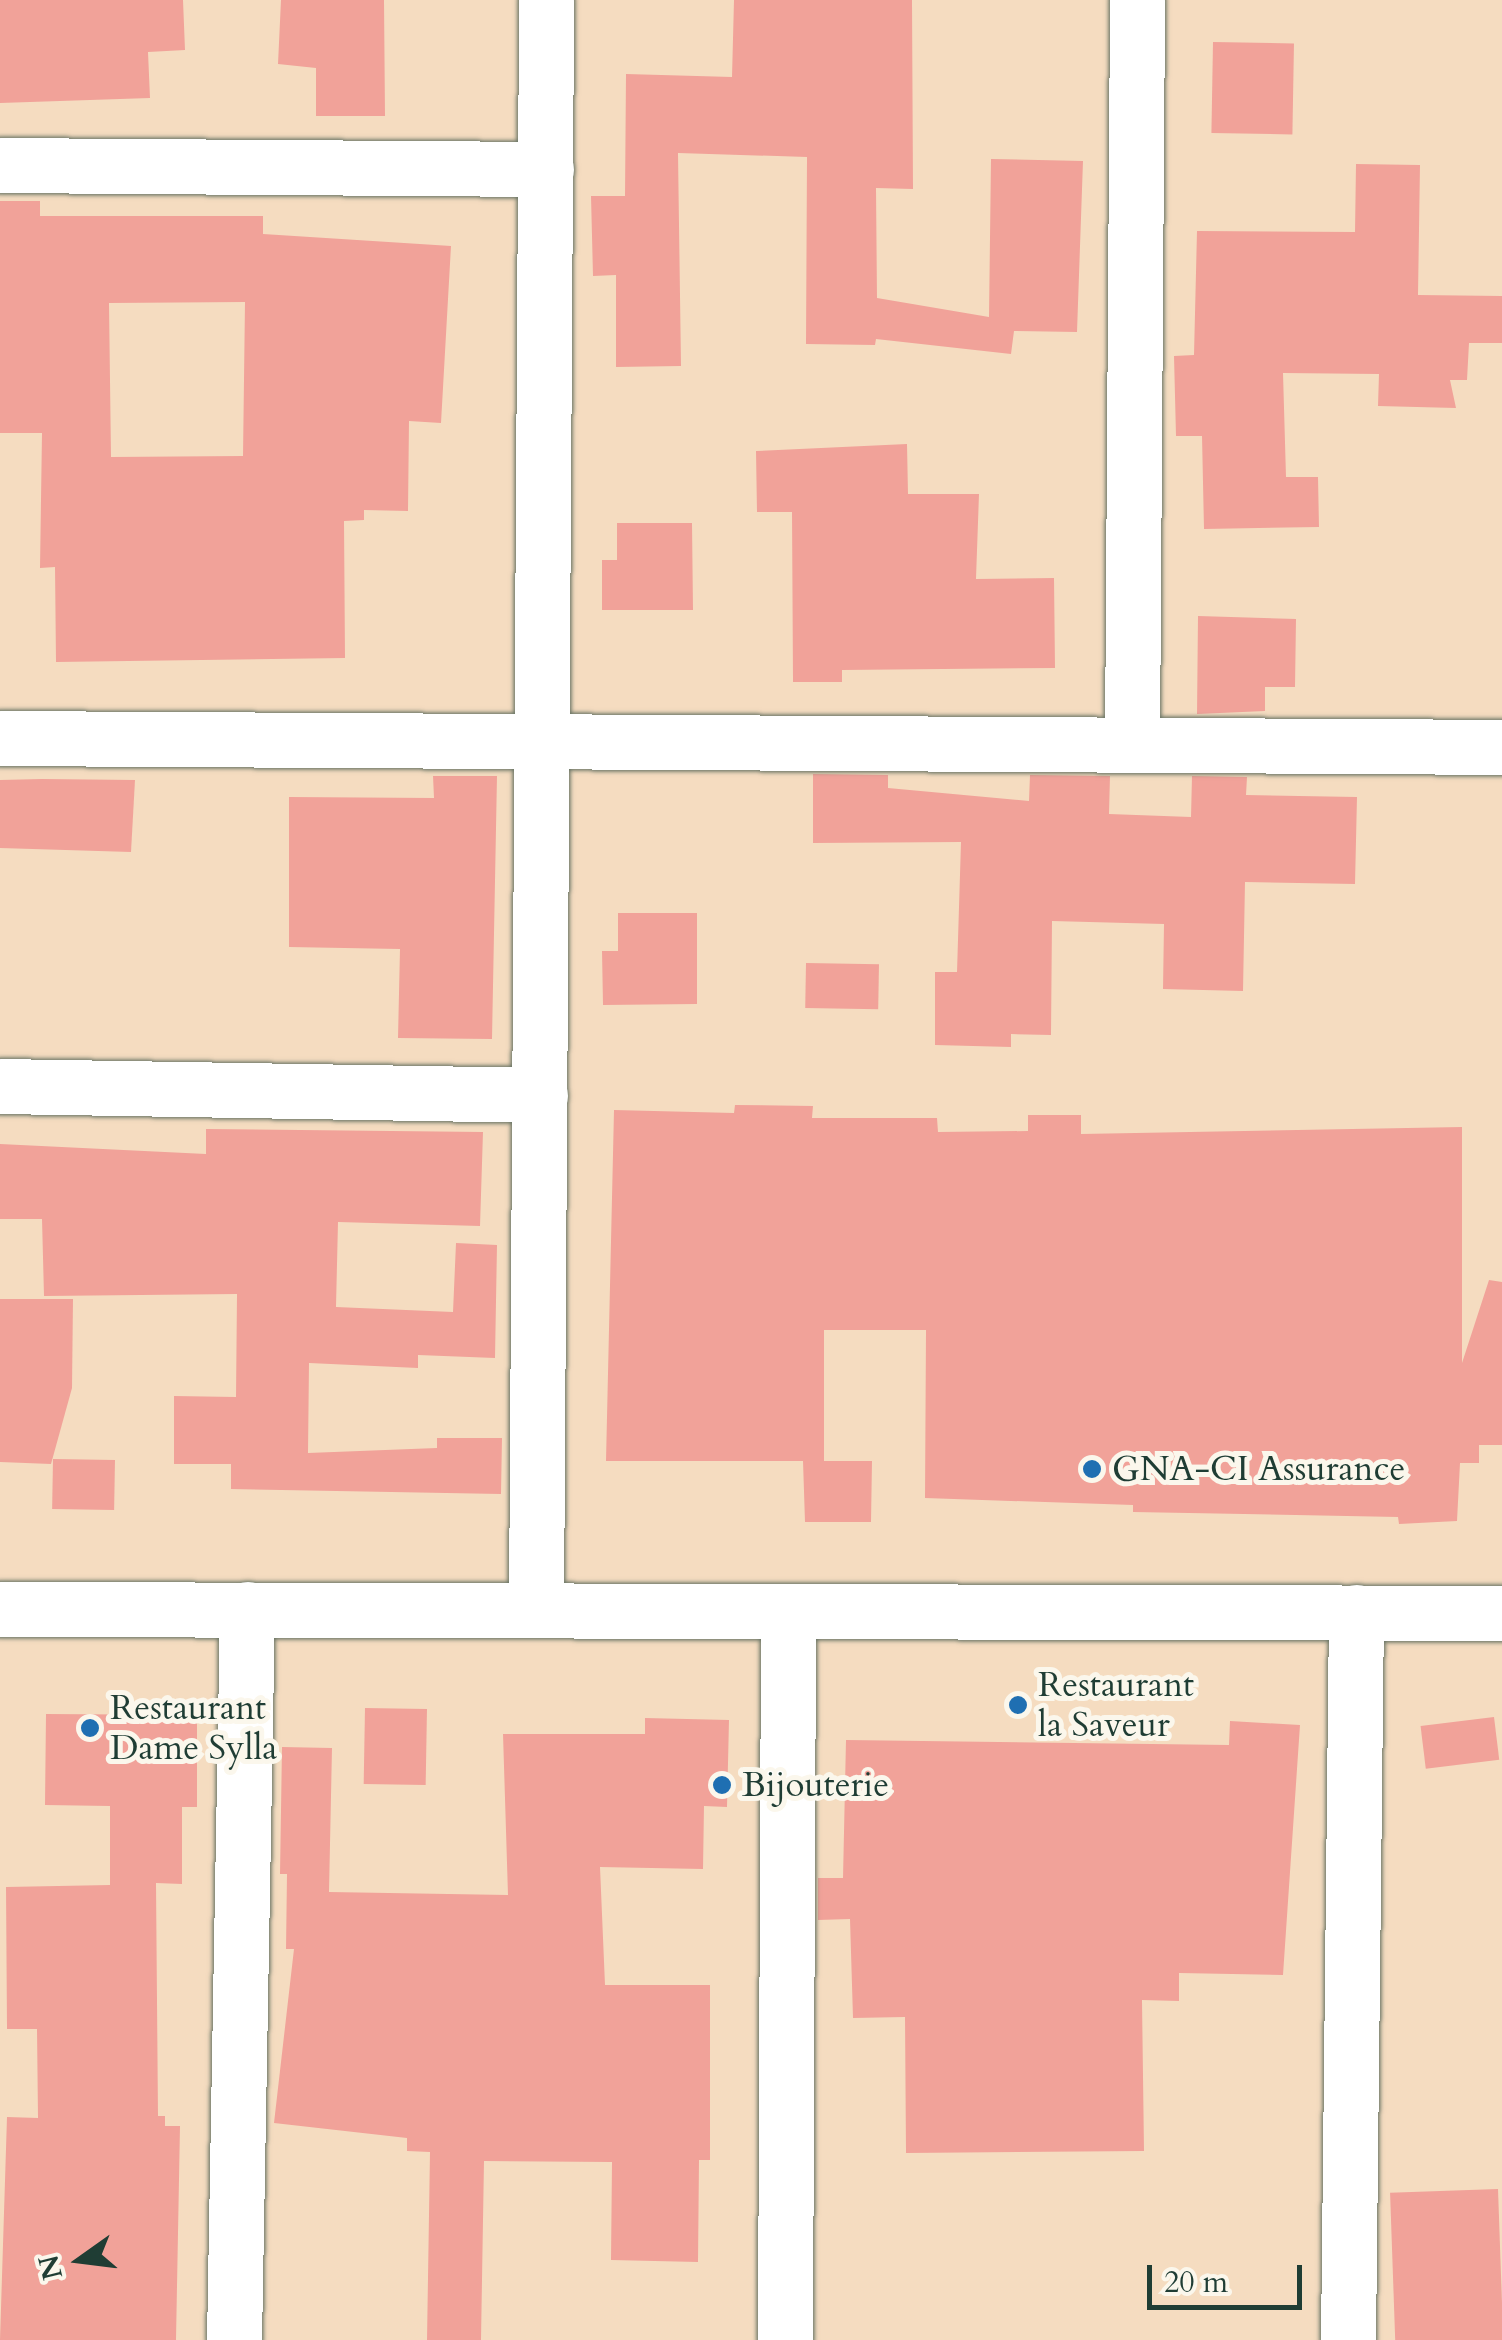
<!DOCTYPE html>
<html>
<head>
<meta charset="utf-8">
<style>
  body { margin:0 }
  #map { position:relative; width:1502px; height:2340px; overflow:hidden; background:#f5dcc0; font-family:Cardo,serif }
  div>[style] { position:absolute }
  [style*='--x'] { left:calc(var(--x)*1px); top:calc(var(--y)*1px); width:calc(var(--w)*1px); rotate:calc(var(--a)*1deg) }
  .building>* { inset:0; background:#f1a299; transform-origin:0 0 }
  .roads { filter:drop-shadow(0 0 2px #6a7565) drop-shadow(0 0 2px #6a7565) }
  .minor>* { height:55px; margin:-27.5px; padding:0 27.5px; transform-origin:27.5px; border-radius:27.5px; background:#fff }
  .dots>* { width:28px; height:28px; translate:-50% -50%; box-sizing:border-box; border:5px solid #fbf7ec; border-radius:50% }
  span { translate:-50% -50%; white-space:nowrap; text-align:center; line-height:1.15; -webkit-text-stroke:10px #fbf7ec; paint-order:stroke }
  .poi-label { font-size:35px; color:#1f3d34 }
  .left { translate:0 -50%; text-align:left }
  .north { position:absolute; left:30px; top:2210px; width:100px; height:100px; -webkit-text-stroke:8px #fbf7ec; paint-order:stroke; rotate:256deg; font-size:28px; font-weight:700; line-height:40px; text-align:center; color:#1f3d34 }
  .north::after { content:''; display:block; margin:auto; width:35px; height:45px; background:#1f3d34; clip-path:polygon(50% 0,100% 100%,50% 72%,0 100%) }
  .scale { position:absolute; left:1147px; top:2265px; width:155px; height:45px; box-sizing:border-box; border:5px solid #1f3d34; border-top:0; padding-left:12px; font-size:30px; line-height:35px; white-space:nowrap; color:#1f3d34; -webkit-text-stroke:8px #fbf7ec; paint-order:stroke }
</style>
</head>
<body>
<div id="map">
  <div class="building">
    <i style="clip-path:polygon(0 0,183px 0,185px 50px,148px 52px,150px 98px,0 103px)"></i>
    <i style="clip-path:polygon(281px 0,384px 0,385px 116px,316px 116px,316px 68px,278px 64px)"></i>
    <i style="clip-path:polygon(734px 0,912px 0,913px 189px,876px 188px,877px 298px,989px 317px,991px 159px,1083px 161px,1077px 332px,1014px 331px,1011px 354px,876px 339px,875px 345px,806px 344px,807px 157px,678px 153px,681px 366px,616px 367px,616px 275px,593px 276px,591px 196px,625px 196px,626px 74px,732px 77px)"></i>
    <i style="left:1213px;top:42px;width:81px;height:91px;rotate:1deg"></i>
    <i style="clip-path:polygon(1356px 164px,1420px 165px,1418px 295px,1502px 296px,1502px 343px,1469px 343px,1467px 380px,1450px 380px,1456px 408px,1378px 406px,1379px 374px,1283px 373px,1286px 477px,1318px 477px,1319px 527px,1204px 529px,1202px 436px,1176px 436px,1174px 356px,1194px 355px,1197px 231px,1355px 232px)"></i>
    <i style="clip-path:polygon(evenodd,0 201px,40px 201px,40px 216px,263px 216px,263px 234px,451px 246px,441px 423px,409px 421px,408px 511px,364px 510px,364px 520px,344px 521px,345px 658px,56px 662px,55px 567px,40px 568px,42px 433px,0 433px,0 201px,245px 302px,243px 456px,111px 457px,109px 303px,245px 302px)"></i>
    <i style="clip-path:polygon(907px 444px,908px 494px,979px 494px,976px 579px,1054px 578px,1055px 668px,842px 670px,842px 682px,793px 682px,792px 512px,757px 512px,756px 451px)"></i>
    <i style="clip-path:polygon(617px 523px,692px 523px,693px 610px,602px 610px,602px 560px,617px 560px)"></i>
    <i style="clip-path:polygon(1198px 616px,1296px 619px,1295px 687px,1265px 687px,1265px 711px,1197px 714px)"></i>
    <i style="clip-path:polygon(813px 774px,888px 775px,888px 788px,1029px 801px,1030px 775px,1110px 776px,1109px 814px,1191px 817px,1192px 776px,1247px 777px,1246px 795px,1357px 797px,1355px 884px,1245px 882px,1243px 991px,1163px 989px,1164px 924px,1052px 921px,1051px 1035px,1011px 1034px,1011px 1047px,935px 1045px,935px 972px,957px 972px,961px 842px,813px 843px)"></i>
    <i style="clip-path:polygon(433px 776px,497px 776px,492px 1039px,398px 1038px,400px 949px,289px 947px,289px 797px,434px 798px)"></i>
    <i style="clip-path:polygon(42px 779px,135px 780px,131px 852px,0 848px,0 780px)"></i>
    <i style="clip-path:polygon(618px 913px,697px 913px,697px 1004px,603px 1005px,602px 951px,618px 951px)"></i>
    <i style="left:806px;top:963px;width:73px;height:45px;rotate:1deg"></i>
    <i style="clip-path:polygon(735px 1105px,813px 1106px,812px 1118px,937px 1118px,938px 1132px,1028px 1131px,1028px 1115px,1081px 1115px,1081px 1134px,1462px 1127px,1462px 1363px,1489px 1280px,1502px 1282px,1502px 1445px,1479px 1445px,1479px 1463px,1460px 1463px,1457px 1521px,1399px 1524px,1398px 1517px,1133px 1512px,1133px 1505px,925px 1498px,926px 1330px,824px 1330px,824px 1461px,872px 1461px,871px 1522px,805px 1522px,803px 1461px,606px 1461px,614px 1110px,734px 1113px)"></i>
    <i style="clip-path:polygon(206px 1129px,483px 1132px,480px 1226px,338px 1222px,336px 1307px,453px 1312px,456px 1243px,497px 1245px,495px 1358px,418px 1355px,418px 1368px,309px 1363px,308px 1453px,437px 1448px,437px 1438px,502px 1438px,501px 1494px,231px 1489px,231px 1464px,174px 1464px,174px 1396px,236px 1397px,237px 1294px,44px 1296px,42px 1219px,0 1219px,0 1144px,206px 1154px)"></i>
    <i style="clip-path:polygon(0 1299px,73px 1299px,72px 1388px,51px 1464px,0 1462px)"></i>
    <i style="left:53px;top:1459px;width:62px;height:50px;rotate:1deg"></i>
    <i style="left:365px;top:1708px;width:62px;height:76px;rotate:1deg"></i>
    <i style="clip-path:polygon(46px 1714px,197px 1715px,197px 1807px,182px 1807px,182px 1884px,156px 1883px,158px 2116px,165px 2116px,165px 2126px,180px 2126px,176px 2340px,0 2340px,7px 2117px,38px 2118px,37px 2029px,7px 2029px,6px 1887px,110px 1885px,110px 1806px,45px 1805px)"></i>
    <i style="left:1494px;top:1717px;width:43px;height:74px;rotate:83deg"></i>
    <i style="clip-path:polygon(645px 1718px,729px 1720px,727px 1807px,704px 1806px,703px 1869px,600px 1867px,605px 1985px,710px 1985px,710px 2160px,699px 2160px,698px 2262px,611px 2260px,612px 2162px,484px 2161px,481px 2340px,427px 2340px,430px 2152px,407px 2151px,407px 2138px,274px 2123px,294px 1949px,286px 1949px,287px 1874px,280px 1874px,282px 1747px,332px 1748px,329px 1892px,508px 1895px,503px 1734px,645px 1734px)"></i>
    <i style="clip-path:polygon(1230px 1721px,1300px 1725px,1283px 1975px,1179px 1973px,1179px 2001px,1142px 2000px,1144px 2151px,906px 2153px,905px 2017px,853px 2018px,850px 1919px,818px 1920px,818px 1878px,843px 1878px,846px 1740px,1229px 1745px)"></i>
    <i style="left:1498px;top:2189px;width:151px;height:108px;rotate:88deg"></i>
  </div>
  <div class="roads">
    <div class="minor">
      <i style="--x:0;--y:165;--w:546;--a:0.42"></i>
      <i style="--x:0;--y:738;--w:1502;--a:0.34"></i>
      <i style="--x:1132;--y:741;--w:741;--a:-89.61"></i>
      <i style="--x:0;--y:1086;--w:540;--a:0.95"></i>
      <i style="--x:0;--y:1609;--w:1502;--a:0.15"></i>
      <i style="--x:536;--y:1610;--w:1610;--a:-89.64"></i>
      <i style="--x:234;--y:2340;--w:731;--a:-88.98"></i>
      <i style="--x:785;--y:2340;--w:727;--a:-89.76"></i>
      <i style="--x:1348;--y:2340;--w:728;--a:-89.37"></i>
    </div>
  </div>
  <div class="dots">
    <i style="left:1092px;top:1469px;background:#1f6fb2"></i>
    <i style="left:1018px;top:1705px;background:#1f6fb2"></i>
    <i style="left:90px;top:1728px;background:#1f6fb2"></i>
    <i style="left:722px;top:1785px;background:#1f6fb2"></i>
  </div>
  <div class="poi-label">
    <span class="left" style="left:1112px;top:1469px">GNA-CI Assurance</span>
    <span class="left" style="left:1038px;top:1705px">Restaurant<br>la Saveur</span>
    <span class="left" style="left:110px;top:1728px">Restaurant<br>Dame Sylla</span>
    <span class="left" style="left:742px;top:1785px">Bijouterie</span>
  </div>
  <div class="north">N</div>
  <div class="scale">20 m</div>
</div>
</body>
</html>
